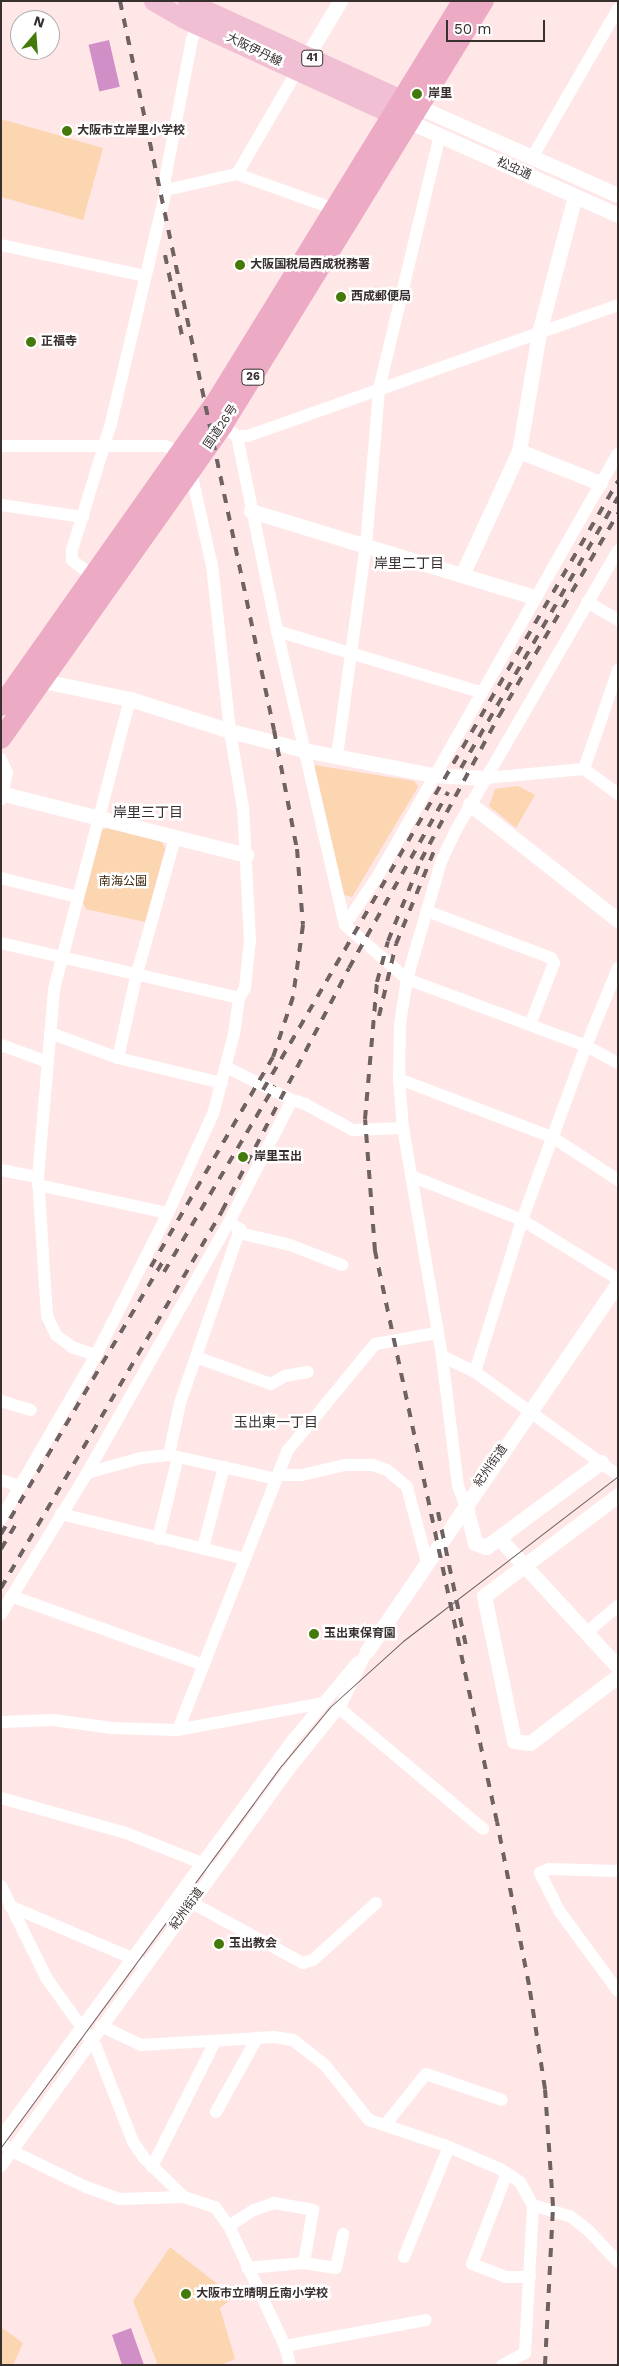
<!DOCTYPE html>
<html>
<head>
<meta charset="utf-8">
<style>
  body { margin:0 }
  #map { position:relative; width:619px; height:2366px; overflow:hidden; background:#ffe7e7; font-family:"Work Sans","Noto Sans JP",sans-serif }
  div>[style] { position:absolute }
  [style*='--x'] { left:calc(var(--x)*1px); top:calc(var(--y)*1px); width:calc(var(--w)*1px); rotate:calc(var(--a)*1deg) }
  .green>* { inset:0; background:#fcd5b1 }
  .water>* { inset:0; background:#d18fc8; transform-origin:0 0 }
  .minor>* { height:12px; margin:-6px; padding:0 6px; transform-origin:6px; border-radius:6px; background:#fff }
  .tertiary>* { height:15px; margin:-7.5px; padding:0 7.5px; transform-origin:7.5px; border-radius:7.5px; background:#fff }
  .primary>* { height:19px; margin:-9.5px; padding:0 9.5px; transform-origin:9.5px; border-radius:9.5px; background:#f1bfd3 }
  .trunk>* { height:20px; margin:-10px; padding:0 10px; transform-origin:10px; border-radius:10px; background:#ecaac4 }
  .tram>* { height:1px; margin:-0.5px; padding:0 0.5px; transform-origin:0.5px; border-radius:0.5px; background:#6f6262 }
  .rail>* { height:4px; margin-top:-2px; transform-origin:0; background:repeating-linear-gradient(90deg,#6f6262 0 9px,transparent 0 18px) }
  .dots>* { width:14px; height:14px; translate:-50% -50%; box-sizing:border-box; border:2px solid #fff; border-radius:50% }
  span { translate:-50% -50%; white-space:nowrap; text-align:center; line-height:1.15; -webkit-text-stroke:5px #fff; paint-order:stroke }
  .shield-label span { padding:1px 4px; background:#fff; border:1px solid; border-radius:4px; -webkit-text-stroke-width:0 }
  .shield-label { font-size:11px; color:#382f2f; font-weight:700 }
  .street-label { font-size:12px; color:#382f2f }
  .poi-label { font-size:12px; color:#382f2f; font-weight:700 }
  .left { translate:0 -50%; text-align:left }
  .park-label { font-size:12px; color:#3d2408 }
  .neighbourhood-label { font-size:14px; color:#382f2f }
  .frame { position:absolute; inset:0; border:2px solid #382f2f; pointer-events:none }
  .north { position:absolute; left:10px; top:10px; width:50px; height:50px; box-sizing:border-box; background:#fff; border:1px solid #afacac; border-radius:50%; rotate:18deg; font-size:14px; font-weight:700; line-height:20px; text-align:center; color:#382f2f }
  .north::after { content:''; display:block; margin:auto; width:18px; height:22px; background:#447a0a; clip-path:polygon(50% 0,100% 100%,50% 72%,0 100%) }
  .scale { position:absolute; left:446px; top:20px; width:99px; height:22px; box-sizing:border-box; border:2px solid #382f2f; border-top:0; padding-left:6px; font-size:15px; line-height:18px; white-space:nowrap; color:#382f2f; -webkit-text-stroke:4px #fff; paint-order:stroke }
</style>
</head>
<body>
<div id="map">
  <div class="green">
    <i style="clip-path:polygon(1px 119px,103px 148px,83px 220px,1px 197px)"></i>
    <i style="clip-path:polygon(314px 765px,414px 781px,418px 787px,352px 897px,344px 895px)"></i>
    <i style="clip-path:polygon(518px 786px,535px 795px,516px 828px,489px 806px,495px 789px)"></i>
    <i style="clip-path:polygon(107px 828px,162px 842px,165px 849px,145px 922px,86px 909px,83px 903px,102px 830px)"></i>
    <i style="clip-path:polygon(170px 2247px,234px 2297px,220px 2308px,235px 2359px,221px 2365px,158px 2365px,133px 2301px)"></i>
    <i style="clip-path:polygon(1px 2327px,23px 2343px,13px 2365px,1px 2365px)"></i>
  </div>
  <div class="water">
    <i style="left:109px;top:40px;width:48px;height:21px;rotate:77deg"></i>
    <i style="clip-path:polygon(131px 2328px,144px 2365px,122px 2365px,112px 2335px)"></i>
  </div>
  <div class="minor">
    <i style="--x:201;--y:19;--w:22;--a:114"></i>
    <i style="--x:192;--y:39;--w:143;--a:100.9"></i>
    <i style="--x:165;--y:179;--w:11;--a:85"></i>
    <i style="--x:166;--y:190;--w:73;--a:-12.7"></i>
    <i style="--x:237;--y:174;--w:104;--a:19.7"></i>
    <i style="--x:533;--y:156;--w:170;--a:-60"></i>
    <i style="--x:237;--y:174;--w:119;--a:-59.8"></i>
    <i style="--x:1;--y:245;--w:147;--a:12.1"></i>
    <i style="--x:231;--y:432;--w:7;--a:34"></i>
    <i style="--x:237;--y:436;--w:11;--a:0"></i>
    <i style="--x:248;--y:436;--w:393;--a:-19.5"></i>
    <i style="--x:237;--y:436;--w:199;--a:78.4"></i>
    <i style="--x:277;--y:631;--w:302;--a:77"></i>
    <i style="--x:345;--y:925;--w:82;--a:41.1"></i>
    <i style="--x:407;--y:979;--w:191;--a:20.5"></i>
    <i style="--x:586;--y:1046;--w:36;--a:28"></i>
    <i style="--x:1;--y:446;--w:164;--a:0"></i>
    <i style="--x:165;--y:446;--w:18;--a:22"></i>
    <i style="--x:1;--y:505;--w:83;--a:8.3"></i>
    <i style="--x:93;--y:576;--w:26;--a:-143"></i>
    <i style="--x:72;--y:560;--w:10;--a:-90"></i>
    <i style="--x:72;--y:550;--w:133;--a:-72.9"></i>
    <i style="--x:111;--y:423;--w:239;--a:-76.7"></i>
    <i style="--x:587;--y:602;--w:36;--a:30"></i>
    <i style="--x:277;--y:631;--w:212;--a:16.7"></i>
    <i style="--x:337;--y:756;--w:213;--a:-82.2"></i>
    <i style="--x:366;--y:545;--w:157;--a:-85.2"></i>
    <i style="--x:379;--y:389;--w:261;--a:-76.5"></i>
    <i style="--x:1;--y:759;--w:15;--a:67"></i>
    <i style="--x:7;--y:773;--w:27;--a:103"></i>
    <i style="--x:584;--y:769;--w:105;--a:-71"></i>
    <i style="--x:485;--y:778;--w:99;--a:-5.2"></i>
    <i style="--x:584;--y:769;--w:42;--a:36.3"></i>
    <i style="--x:1;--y:878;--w:78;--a:14"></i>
    <i style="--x:427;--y:911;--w:133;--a:20.8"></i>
    <i style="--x:551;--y:958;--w:6;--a:59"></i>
    <i style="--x:554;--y:963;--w:66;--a:111.2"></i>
    <i style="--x:345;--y:925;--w:61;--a:-56.3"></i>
    <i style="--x:379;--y:874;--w:483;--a:-60.4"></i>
    <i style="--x:1;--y:943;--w:244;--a:13"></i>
    <i style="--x:50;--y:1033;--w:72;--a:20.2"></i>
    <i style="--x:118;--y:1058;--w:107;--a:13.5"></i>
    <i style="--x:1;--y:1045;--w:47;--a:20"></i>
    <i style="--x:118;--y:1058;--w:83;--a:-77.5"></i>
    <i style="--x:136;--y:977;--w:144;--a:-74.3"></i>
    <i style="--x:226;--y:1067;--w:74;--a:26.6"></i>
    <i style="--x:292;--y:1100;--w:14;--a:17"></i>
    <i style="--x:305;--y:1104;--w:55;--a:28.4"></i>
    <i style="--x:353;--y:1130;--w:50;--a:-2.3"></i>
    <i style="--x:399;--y:1079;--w:164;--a:20.8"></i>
    <i style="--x:552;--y:1137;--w:79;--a:33.1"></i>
    <i style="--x:1;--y:1170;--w:38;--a:11"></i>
    <i style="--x:411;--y:1176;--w:119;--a:21.6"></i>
    <i style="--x:522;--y:1220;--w:113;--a:31.6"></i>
    <i style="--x:38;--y:1185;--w:133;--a:12.2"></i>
    <i style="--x:239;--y:1233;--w:52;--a:13.2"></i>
    <i style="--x:290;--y:1245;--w:56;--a:21"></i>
    <i style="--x:96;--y:1355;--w:25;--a:-162"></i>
    <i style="--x:72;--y:1347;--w:20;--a:-143"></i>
    <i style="--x:56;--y:1335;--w:21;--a:-115"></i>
    <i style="--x:47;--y:1316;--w:139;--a:-93.7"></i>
    <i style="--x:38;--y:1177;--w:189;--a:-85.1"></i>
    <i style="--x:54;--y:989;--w:300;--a:-75.3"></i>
    <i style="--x:442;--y:1356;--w:37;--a:26"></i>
    <i style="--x:475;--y:1372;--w:176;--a:35.8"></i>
    <i style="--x:196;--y:1357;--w:80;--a:19.8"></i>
    <i style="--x:271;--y:1384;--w:16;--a:-30"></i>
    <i style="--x:285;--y:1376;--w:23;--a:-10"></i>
    <i style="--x:475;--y:1372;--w:159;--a:-72.8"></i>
    <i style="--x:522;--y:1220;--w:185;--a:-69.8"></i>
    <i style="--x:586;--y:1046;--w:84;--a:-67.7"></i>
    <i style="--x:1;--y:1401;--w:31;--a:17"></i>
    <i style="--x:169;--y:1455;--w:53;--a:-78.1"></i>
    <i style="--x:180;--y:1403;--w:184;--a:-71"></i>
    <i style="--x:240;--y:1229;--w:13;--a:-148"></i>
    <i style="--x:229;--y:1222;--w:137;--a:-62.7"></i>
    <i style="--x:87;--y:1473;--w:56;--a:-15.5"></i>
    <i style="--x:141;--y:1458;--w:28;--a:-6"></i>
    <i style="--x:169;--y:1455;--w:110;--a:12.6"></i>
    <i style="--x:278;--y:1475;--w:24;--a:0"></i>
    <i style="--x:302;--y:1475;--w:44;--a:-13.1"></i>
    <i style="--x:345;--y:1465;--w:28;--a:0"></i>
    <i style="--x:373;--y:1465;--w:15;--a:20"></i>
    <i style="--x:387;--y:1470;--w:26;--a:40"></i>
    <i style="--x:407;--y:1487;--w:78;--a:75.1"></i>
    <i style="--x:1;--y:1480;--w:20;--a:18"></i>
    <i style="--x:466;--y:1507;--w:22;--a:-111"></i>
    <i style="--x:458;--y:1486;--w:131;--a:-97"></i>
    <i style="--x:442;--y:1356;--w:231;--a:-99.7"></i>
    <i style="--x:403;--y:1128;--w:49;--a:-94.7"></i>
    <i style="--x:399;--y:1079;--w:55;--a:-89"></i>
    <i style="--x:400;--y:1024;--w:46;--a:-81.2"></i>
    <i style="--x:407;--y:979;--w:122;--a:-73.8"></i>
    <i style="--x:441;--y:862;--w:35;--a:-65"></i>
    <i style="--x:456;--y:830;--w:323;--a:-59.9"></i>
    <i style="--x:61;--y:1514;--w:189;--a:13.7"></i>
    <i style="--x:1;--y:1519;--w:190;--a:-59.9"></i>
    <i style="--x:96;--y:1355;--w:159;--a:-63.1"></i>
    <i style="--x:168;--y:1213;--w:109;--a:-65.6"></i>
    <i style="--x:213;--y:1114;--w:83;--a:-75.3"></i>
    <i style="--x:234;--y:1034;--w:36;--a:-82"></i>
    <i style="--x:239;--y:998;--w:12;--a:-59"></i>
    <i style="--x:245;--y:988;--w:48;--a:-84.1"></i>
    <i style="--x:250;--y:940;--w:132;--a:-93"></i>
    <i style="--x:243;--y:808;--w:78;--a:-99.6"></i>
    <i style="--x:230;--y:731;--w:166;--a:-96.2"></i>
    <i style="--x:212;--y:566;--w:96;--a:-102.6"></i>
    <i style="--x:158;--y:1539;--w:84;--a:-76.3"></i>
    <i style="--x:203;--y:1548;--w:84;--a:-75.5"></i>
    <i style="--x:11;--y:1596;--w:205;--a:19.7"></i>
    <i style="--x:1;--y:1614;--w:165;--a:-58.6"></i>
    <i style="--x:87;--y:1473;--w:288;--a:-60.5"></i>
    <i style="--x:586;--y:1633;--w:42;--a:-40.2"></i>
    <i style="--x:339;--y:1708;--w:188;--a:40"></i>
    <i style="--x:1;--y:1722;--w:52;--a:-2.2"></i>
    <i style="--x:53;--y:1720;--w:60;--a:7.7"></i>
    <i style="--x:112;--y:1728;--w:65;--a:1.8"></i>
    <i style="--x:177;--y:1730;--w:148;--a:-10.5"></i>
    <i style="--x:178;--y:1730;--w:301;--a:-68.6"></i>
    <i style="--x:288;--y:1450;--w:137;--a:-50.6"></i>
    <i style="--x:375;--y:1344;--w:62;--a:-10.2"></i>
    <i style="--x:1;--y:1798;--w:130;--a:15.6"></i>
    <i style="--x:126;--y:1833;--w:89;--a:21.7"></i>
    <i style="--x:618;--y:1871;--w:69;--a:-178.3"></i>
    <i style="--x:549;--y:1869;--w:10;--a:156"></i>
    <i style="--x:540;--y:1873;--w:44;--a:62.9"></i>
    <i style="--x:560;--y:1912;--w:98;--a:53.7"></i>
    <i style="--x:1;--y:1886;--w:104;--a:63.7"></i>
    <i style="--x:47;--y:1979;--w:84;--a:54.2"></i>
    <i style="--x:96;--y:2047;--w:102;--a:68.7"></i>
    <i style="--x:133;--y:2142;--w:19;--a:55"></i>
    <i style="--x:144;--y:2158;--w:56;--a:44.3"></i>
    <i style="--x:184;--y:2197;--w:33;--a:18"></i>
    <i style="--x:215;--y:2207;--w:24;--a:54"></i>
    <i style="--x:229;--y:2226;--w:132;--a:65"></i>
    <i style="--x:285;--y:2346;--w:20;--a:75"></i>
    <i style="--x:192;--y:1903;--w:126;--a:28.4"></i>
    <i style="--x:303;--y:1963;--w:10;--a:-17"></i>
    <i style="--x:313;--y:1960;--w:85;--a:-42.1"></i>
    <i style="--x:10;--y:1906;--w:140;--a:23.1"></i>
    <i style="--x:101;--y:2026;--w:44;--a:25.4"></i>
    <i style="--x:141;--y:2045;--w:133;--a:-3.4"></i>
    <i style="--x:274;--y:2037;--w:19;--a:9"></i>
    <i style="--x:293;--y:2040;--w:41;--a:38"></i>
    <i style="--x:325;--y:2065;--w:70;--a:51.3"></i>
    <i style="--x:369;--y:2120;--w:84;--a:18.6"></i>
    <i style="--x:449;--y:2147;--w:56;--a:23.3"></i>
    <i style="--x:500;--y:2169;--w:24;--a:33"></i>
    <i style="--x:520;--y:2182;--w:26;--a:61"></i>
    <i style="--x:533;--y:2205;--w:148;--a:93.1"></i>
    <i style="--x:525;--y:2353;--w:26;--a:152"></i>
    <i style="--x:216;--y:2112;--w:85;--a:-61"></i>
    <i style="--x:385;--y:2125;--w:65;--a:-51.2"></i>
    <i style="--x:426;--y:2074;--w:80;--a:18.9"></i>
    <i style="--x:1;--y:2137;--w:490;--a:-53.7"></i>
    <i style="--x:291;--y:1742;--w:104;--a:-50.1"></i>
    <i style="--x:1;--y:2142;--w:14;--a:39"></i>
    <i style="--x:12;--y:2151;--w:82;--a:25.9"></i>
    <i style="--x:86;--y:2187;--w:35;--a:20"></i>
    <i style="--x:119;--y:2199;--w:65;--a:-1.8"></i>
    <i style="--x:1;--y:2166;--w:500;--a:-54"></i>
    <i style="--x:295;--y:1762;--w:73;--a:-51.1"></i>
    <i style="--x:341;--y:1705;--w:60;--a:-64.3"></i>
    <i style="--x:152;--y:2167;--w:140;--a:-63.3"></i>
    <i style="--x:507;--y:2173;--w:97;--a:111"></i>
    <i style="--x:472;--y:2264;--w:36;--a:21"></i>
    <i style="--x:506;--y:2277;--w:24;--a:0"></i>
    <i style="--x:533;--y:2205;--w:39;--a:17"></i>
    <i style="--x:570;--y:2216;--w:23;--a:38"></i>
    <i style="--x:588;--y:2230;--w:44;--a:46.8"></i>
    <i style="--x:229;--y:2226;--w:30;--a:-33"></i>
    <i style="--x:254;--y:2210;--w:21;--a:-19"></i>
    <i style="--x:274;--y:2203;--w:40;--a:10"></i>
    <i style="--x:313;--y:2210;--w:54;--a:99.6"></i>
    <i style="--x:304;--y:2263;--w:57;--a:175"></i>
    <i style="--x:404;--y:2257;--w:119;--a:-67.8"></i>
    <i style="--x:304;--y:2263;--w:32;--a:9"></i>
    <i style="--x:336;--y:2268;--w:35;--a:-78"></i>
    <i style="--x:285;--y:2346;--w:143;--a:-10.4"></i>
  </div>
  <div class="tertiary">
    <i style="--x:307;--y:56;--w:64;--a:-59"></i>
    <i style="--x:419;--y:107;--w:218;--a:23.9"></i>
    <i style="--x:410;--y:122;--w:228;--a:24.1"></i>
    <i style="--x:519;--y:451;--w:87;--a:21.6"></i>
    <i style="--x:251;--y:511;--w:296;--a:16.9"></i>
    <i style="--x:462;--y:575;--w:136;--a:-65.3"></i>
    <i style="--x:519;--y:451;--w:120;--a:-80.4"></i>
    <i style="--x:539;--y:333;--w:142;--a:-75.3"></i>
    <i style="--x:43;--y:681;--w:89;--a:11.7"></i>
    <i style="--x:130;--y:699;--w:105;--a:17.7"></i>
    <i style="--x:230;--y:731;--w:76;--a:14.4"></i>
    <i style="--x:304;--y:750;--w:131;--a:11"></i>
    <i style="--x:433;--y:775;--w:52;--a:3.3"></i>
    <i style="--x:4;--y:794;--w:250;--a:14.1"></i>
    <i style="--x:470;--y:804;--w:188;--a:38.1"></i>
    <i style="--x:618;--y:1495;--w:168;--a:143"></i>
    <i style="--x:484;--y:1596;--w:148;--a:78.3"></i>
    <i style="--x:514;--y:1741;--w:16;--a:7"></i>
    <i style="--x:530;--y:1743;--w:111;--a:-37.3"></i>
    <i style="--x:466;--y:1507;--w:37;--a:76"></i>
    <i style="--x:475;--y:1543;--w:12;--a:20"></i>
    <i style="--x:486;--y:1547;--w:143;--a:-36.5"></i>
    <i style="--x:499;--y:1538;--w:176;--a:47.3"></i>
    <i style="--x:367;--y:1651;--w:445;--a:-55.7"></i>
  </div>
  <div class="primary">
    <i style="--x:153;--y:1;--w:34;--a:30"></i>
    <i style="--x:182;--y:18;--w:245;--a:24.6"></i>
    <i style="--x:187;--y:1;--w:252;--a:24.6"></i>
  </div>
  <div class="trunk">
    <i style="--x:1;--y:706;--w:371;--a:-54.8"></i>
    <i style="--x:215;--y:403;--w:472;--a:-58.4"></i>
    <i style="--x:1;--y:739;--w:385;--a:-54.7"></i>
    <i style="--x:223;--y:425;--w:498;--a:-58.4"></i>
  </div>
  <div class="tram">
    <i style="--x:1;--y:2147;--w:474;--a:-53.7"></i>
    <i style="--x:282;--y:1765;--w:75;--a:-50.4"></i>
    <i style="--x:330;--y:1707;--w:98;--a:-42.1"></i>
    <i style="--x:403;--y:1641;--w:271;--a:-37.5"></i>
  </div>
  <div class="rail">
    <i style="--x:120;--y:1;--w:745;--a:78.07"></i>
    <i style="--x:274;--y:730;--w:121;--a:79.1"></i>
    <i style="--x:297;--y:849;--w:76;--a:85.5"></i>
    <i style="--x:303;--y:925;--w:73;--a:97.9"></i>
    <i style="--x:293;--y:997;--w:63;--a:108.4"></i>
    <i style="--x:273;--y:1057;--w:243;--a:120.2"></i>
    <i style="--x:165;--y:255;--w:83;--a:78.1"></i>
    <i style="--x:461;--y:768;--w:313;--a:-59.9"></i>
    <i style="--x:379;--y:1016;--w:74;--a:-76.7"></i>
    <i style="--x:396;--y:944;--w:100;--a:-67.8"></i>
    <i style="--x:263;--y:1090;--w:705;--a:-59.76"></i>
    <i style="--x:164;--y:1272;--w:217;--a:-59.3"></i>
    <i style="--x:438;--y:1512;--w:137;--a:78.2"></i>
    <i style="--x:1;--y:1534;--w:317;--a:-59.3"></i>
    <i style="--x:1;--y:1549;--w:31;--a:-59"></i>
    <i style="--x:1;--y:1588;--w:437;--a:-59.6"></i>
    <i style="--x:222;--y:1211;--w:274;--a:-62.4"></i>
    <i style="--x:349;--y:968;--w:202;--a:-60.6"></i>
    <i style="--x:545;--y:2365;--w:159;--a:-87.1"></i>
    <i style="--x:553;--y:2206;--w:117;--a:-93.9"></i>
    <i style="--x:545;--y:2089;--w:105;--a:-98.7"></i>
    <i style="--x:529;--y:1985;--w:166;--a:-101.1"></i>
    <i style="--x:497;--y:1822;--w:584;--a:-102.06"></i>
    <i style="--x:375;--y:1251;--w:132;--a:-94.3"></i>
    <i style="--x:365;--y:1119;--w:138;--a:-85"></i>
    <i style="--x:377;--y:982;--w:42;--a:-75"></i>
    <i style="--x:388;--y:941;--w:87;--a:-67.8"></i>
    <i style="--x:421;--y:860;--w:164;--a:-61.6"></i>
    <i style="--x:499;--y:716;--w:235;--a:-59.6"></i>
  </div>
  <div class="dots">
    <i style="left:417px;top:94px;background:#447a0a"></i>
    <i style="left:67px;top:131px;background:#447a0a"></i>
    <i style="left:240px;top:265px;background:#447a0a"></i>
    <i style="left:341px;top:297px;background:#447a0a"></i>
    <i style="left:31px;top:342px;background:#447a0a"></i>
    <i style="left:243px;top:1157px;background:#447a0a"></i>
    <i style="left:314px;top:1634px;background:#447a0a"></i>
    <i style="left:219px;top:1944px;background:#447a0a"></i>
    <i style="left:186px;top:2294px;background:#447a0a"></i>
  </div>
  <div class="shield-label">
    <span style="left:312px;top:58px">41</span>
    <span style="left:253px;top:377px">26</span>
  </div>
  <div class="street-label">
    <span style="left:254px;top:50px;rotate:26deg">大阪伊丹線</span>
    <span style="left:514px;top:169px;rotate:24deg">松虫通</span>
    <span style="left:221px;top:427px;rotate:-56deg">国道26号</span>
    <span style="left:491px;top:1466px;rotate:-55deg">紀州街道</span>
    <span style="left:187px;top:1909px;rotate:-54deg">紀州街道</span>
  </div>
  <div class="poi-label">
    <span class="left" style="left:428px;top:94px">岸里</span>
    <span class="left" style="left:77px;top:131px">大阪市立岸里小学校</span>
    <span class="left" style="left:250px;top:265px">大阪国税局西成税務署</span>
    <span class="left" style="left:351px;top:297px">西成郵便局</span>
    <span class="left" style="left:41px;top:342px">正福寺</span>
    <span class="left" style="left:254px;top:1157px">岸里玉出</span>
    <span class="left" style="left:324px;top:1634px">玉出東保育園</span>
    <span class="left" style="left:229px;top:1944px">玉出教会</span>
    <span class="left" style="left:196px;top:2294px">大阪市立晴明丘南小学校</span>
  </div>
  <div class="park-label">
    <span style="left:123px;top:882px">南海公園</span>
  </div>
  <div class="neighbourhood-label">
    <span style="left:409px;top:563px">岸里二丁目</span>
    <span style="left:148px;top:812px">岸里三丁目</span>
    <span style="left:276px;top:1422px">玉出東一丁目</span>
  </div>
  <div class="frame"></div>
  <div class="north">N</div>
  <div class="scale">50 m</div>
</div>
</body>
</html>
